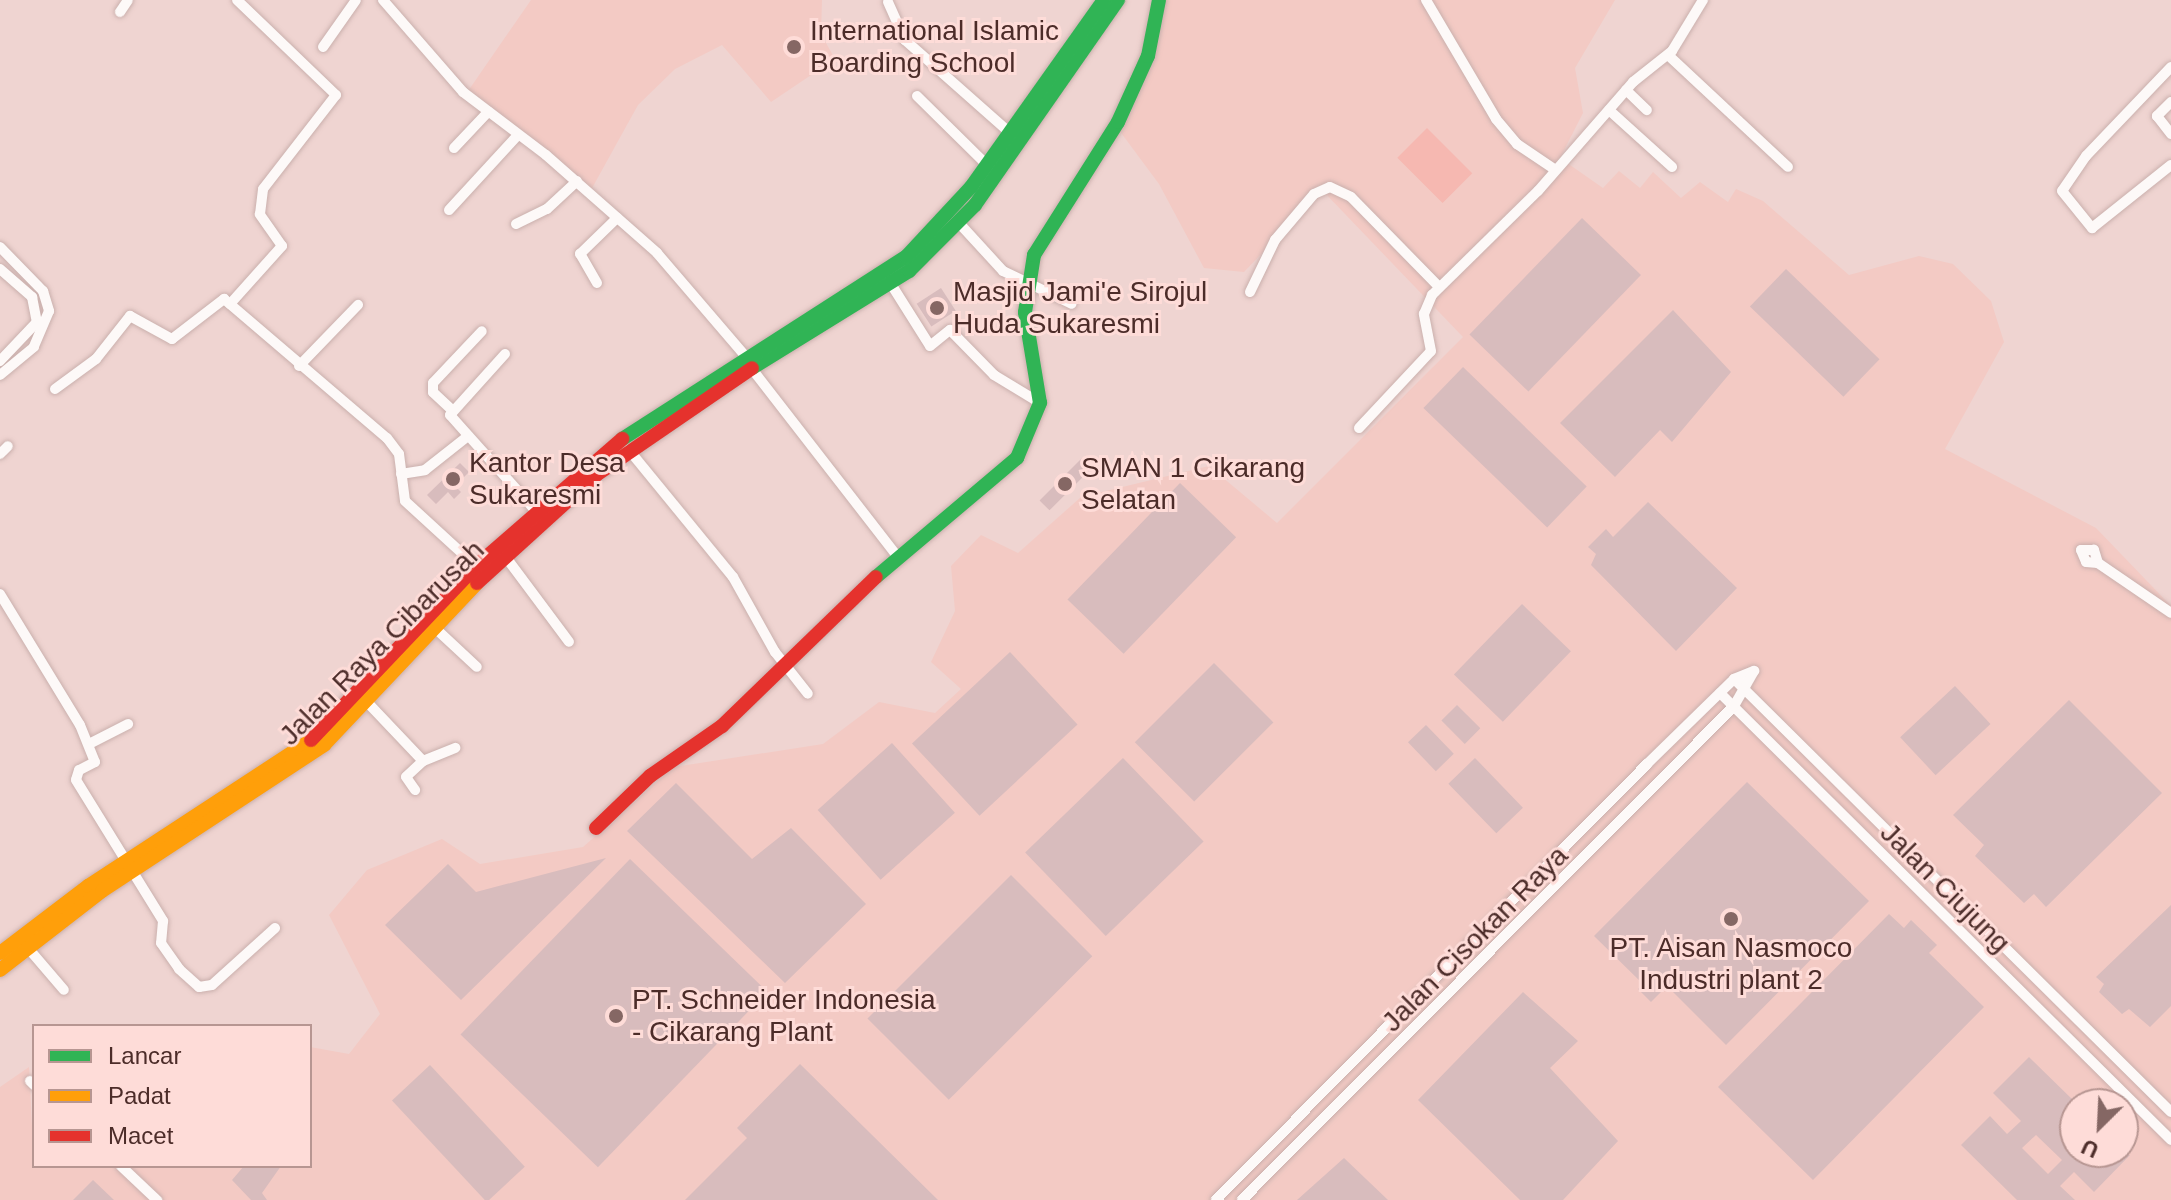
<!DOCTYPE html>
<html>
<head>
<meta charset="utf-8">
<style>
  body { margin:0 }
  #map { position:relative; width:2171px; height:1200px; overflow:hidden; background:#efd4d1; font-family:Arial,sans-serif }
  div>[style] { position:absolute }
  [style*='--x'] { left:calc(var(--x)*1px); top:calc(var(--y)*1px); width:calc(var(--w)*1px); rotate:calc(var(--a)*1deg) }
  .built>* { inset:0; background:#f3cac4 }
  .green>* { inset:0; background:#f6b8b1; transform-origin:0 0 }
  .building>* { inset:0; background:#d8bcbd; transform-origin:0 0 }
  .roads { filter:drop-shadow(0 0 2px #cab0ad) drop-shadow(0 0 2px #cab0ad) }
  .street>* { height:10px; margin:-5px; padding:0 5px; transform-origin:5px; border-radius:5px; background:#fdf9f8 }
  .fast>* { height:14px; margin:-7px; padding:0 7px; transform-origin:7px; border-radius:7px; background:#30b455 }
  .slow>* { height:14px; margin:-7px; padding:0 7px; transform-origin:7px; border-radius:7px; background:#ff9f0a }
  .jam>* { height:14px; margin:-7px; padding:0 7px; transform-origin:7px; border-radius:7px; background:#e5322d }
  .dots>* { width:22px; height:22px; translate:-50% -50%; box-sizing:border-box; border:4px solid #fedcd8; border-radius:50% }
  span { translate:-50% -50%; white-space:nowrap; text-align:center; line-height:1.15; -webkit-text-stroke:6px #fedcd8; paint-order:stroke }
  .poi-label { font-size:28px; color:#4c2c29 }
  .left { translate:0 -50%; text-align:left }
  .street-label { font-size:28px; color:#4c2c29 }
  .legend { position:absolute; left:32px; top:1024px; width:280px; height:144px; box-sizing:border-box; background:#fedcd8; border:2px solid #b79692; margin:0; padding:10px 14px; list-style:none; font-size:24px; color:#4c2c29 }
  .legend li { display:flex; align-items:center; gap:16px; height:40px }
  .legend b { width:40px; border:2px solid #b79692 }
  .north { position:absolute; left:2059px; top:1088px; width:80px; height:80px; box-sizing:border-box; background:#fedcd8; border:2px solid #b79692; border-radius:50%; rotate:204deg; font-size:22px; font-weight:700; line-height:32px; text-align:center; color:#4c2c29 }
  .north::after { content:''; display:block; margin:auto; width:28px; height:36px; background:#856764; clip-path:polygon(50% 0,100% 100%,50% 72%,0 100%) }
</style>
</head>
<body>
<div id="map">
  <div class="built">
    <i style="clip-path:polygon(531px 0,822px 0,821px 34px,835px 59px,771px 102px,722px 45px,675px 69px,638px 105px,591px 190px,466px 94px)"></i>
    <i style="clip-path:polygon(evenodd,1159px 0,1615px 0,1575px 68px,1583px 113px,1560px 158px,1603px 188px,1619px 171px,1640px 188px,1653px 172px,1681px 198px,1700px 182px,1728px 202px,1736px 189px,1763px 201px,1849px 275px,1919px 256px,1953px 264px,1991px 301px,2004px 342px,1945px 449px,2096px 528px,2171px 606px,2171px 1200px,0 1200px,0 1087px,29px 1067px,34px 1166px,310px 1166px,310px 1047px,349px 1054px,380px 1014px,329px 915px,367px 870px,442px 839px,480px 864px,583px 847px,674px 767px,823px 744px,879px 702px,935px 713px,961px 689px,931px 662px,955px 611px,951px 566px,981px 535px,1018px 553px,1081px 497px,1209px 466px,1277px 523px,1463px 337px,1322px 190px,1244px 272px,1204px 268px,1159px 184px,1116px 126px,1148px 56px,1159px 0,2075px 1104px,2123px 1104px,2123px 1152px,2075px 1152px,2075px 1104px)"></i>
  </div>
  <div class="green">
    <i style="left:1427px;top:128px;width:64px;height:42px;rotate:45deg"></i>
  </div>
  <div class="building">
    <i style="left:1582px;top:218px;width:82px;height:162px;rotate:44deg"></i>
    <i style="left:1786px;top:269px;width:130px;height:52px;rotate:44deg"></i>
    <i style="left:941px;top:288px;width:27px;height:29px;rotate:57deg"></i>
    <i style="clip-path:polygon(1673px 310px,1731px 372px,1672px 442px,1660px 430px,1615px 477px,1560px 423px)"></i>
    <i style="left:1463px;top:367px;width:172px;height:57px;rotate:44deg"></i>
    <i style="left:1082px;top:458px;width:14px;height:60px;rotate:45deg"></i>
    <i style="clip-path:polygon(460px 463px,469px 472px,455px 486px,461px 492px,454px 499px,448px 492px,436px 504px,427px 495px)"></i>
    <i style="left:1180px;top:483px;width:78px;height:162px;rotate:44deg"></i>
    <i style="clip-path:polygon(1648px 502px,1737px 588px,1676px 651px,1591px 565px,1596px 554px,1588px 547px,1606px 529px,1613px 537px)"></i>
    <i style="left:1522px;top:604px;width:68px;height:98px;rotate:44deg"></i>
    <i style="left:1010px;top:652px;width:99px;height:134px;rotate:47deg"></i>
    <i style="left:1214px;top:663px;width:84px;height:112px;rotate:45deg"></i>
    <i style="left:1955px;top:686px;width:52px;height:75px;rotate:47deg"></i>
    <i style="clip-path:polygon(2069px 700px,2162px 793px,2046px 907px,2034px 894px,2024px 903px,1975px 856px,1984px 845px,1953px 815px)"></i>
    <i style="left:1457px;top:705px;width:33px;height:22px;rotate:45deg"></i>
    <i style="left:1426px;top:725px;width:40px;height:25px;rotate:46deg"></i>
    <i style="left:892px;top:743px;width:94px;height:100px;rotate:48deg"></i>
    <i style="left:1123px;top:758px;width:116px;height:136px;rotate:46deg"></i>
    <i style="left:1475px;top:758px;width:69px;height:37px;rotate:46deg"></i>
    <i style="clip-path:polygon(1747px 782px,1869px 901px,1726px 1045px,1667px 986px,1651px 1002px,1638px 989px,1643px 984px,1594px 936px)"></i>
    <i style="clip-path:polygon(676px 783px,752px 859px,791px 828px,866px 904px,785px 983px,627px 831px)"></i>
    <i style="clip-path:polygon(606px 858px,461px 1000px,385px 925px,448px 864px,476px 892px)"></i>
    <i style="left:630px;top:859px;width:191px;height:244px;rotate:44deg"></i>
    <i style="left:1011px;top:875px;width:115px;height:203px;rotate:45deg"></i>
    <i style="clip-path:polygon(2171px 905px,2171px 1006px,2150px 1027px,2129px 1009px,2122px 1014px,2099px 992px,2104px 984px,2096px 977px)"></i>
    <i style="clip-path:polygon(1889px 914px,1904px 928px,1911px 920px,1937px 945px,1929px 953px,1984px 1007px,1813px 1180px,1718px 1087px)"></i>
    <i style="clip-path:polygon(1523px 992px,1578px 1041px,1550px 1068px,1618px 1141px,1563px 1200px,1520px 1200px,1418px 1100px)"></i>
    <i style="clip-path:polygon(evenodd,2029px 1057px,2075px 1102px,2075px 1152px,2130px 1155px,2094px 1192px,2074px 1172px,2060px 1186px,2075px 1200px,2017px 1200px,1961px 1145px,1990px 1116px,2007px 1134px,2021px 1121px,1993px 1093px,2029px 1057px,2036px 1135px,2062px 1160px,2048px 1174px,2022px 1148px,2036px 1135px)"></i>
    <i style="clip-path:polygon(800px 1064px,938px 1200px,685px 1200px,747px 1138px,737px 1128px)"></i>
    <i style="left:430px;top:1065px;width:139px;height:52px;rotate:47deg"></i>
    <i style="clip-path:polygon(1344px 1158px,1388px 1200px,1297px 1200px)"></i>
    <i style="clip-path:polygon(244px 1166px,281px 1166px,262px 1193px,267px 1200px,251px 1200px,232px 1180px)"></i>
    <i style="clip-path:polygon(93px 1180px,114px 1200px,73px 1200px)"></i>
  </div>
  <div class="roads">
    <div class="street">
      <i style="--x:383;--y:0;--w:122;--a:49"></i>
      <i style="--x:463;--y:92;--w:104;--a:37.2"></i>
      <i style="--x:546;--y:155;--w:148;--a:41.4"></i>
      <i style="--x:657;--y:253;--w:137;--a:49.4"></i>
      <i style="--x:1426;--y:0;--w:138;--a:59.5"></i>
      <i style="--x:1496;--y:119;--w:33;--a:50"></i>
      <i style="--x:1517;--y:144;--w:45;--a:34"></i>
      <i style="--x:888;--y:2;--w:42;--a:65.9"></i>
      <i style="--x:905;--y:40;--w:140;--a:41.5"></i>
      <i style="--x:120;--y:12;--w:14;--a:-56"></i>
      <i style="--x:323;--y:47;--w:57;--a:-54.9"></i>
      <i style="--x:1668;--y:55;--w:164;--a:43"></i>
      <i style="--x:2171;--y:67;--w:123;--a:133.7"></i>
      <i style="--x:2086;--y:156;--w:42;--a:124.4"></i>
      <i style="--x:2062;--y:191;--w:48;--a:51"></i>
      <i style="--x:2092;--y:228;--w:101;--a:-38.6"></i>
      <i style="--x:1626;--y:90;--w:29;--a:44"></i>
      <i style="--x:917;--y:96;--w:98;--a:44.6"></i>
      <i style="--x:2171;--y:102;--w:20;--a:135"></i>
      <i style="--x:2157;--y:116;--w:23;--a:52"></i>
      <i style="--x:1609;--y:110;--w:85;--a:42.1"></i>
      <i style="--x:454;--y:148;--w:50;--a:-46.6"></i>
      <i style="--x:449;--y:210;--w:102;--a:-47.4"></i>
      <i style="--x:959;--y:223;--w:65;--a:47.5"></i>
      <i style="--x:1003;--y:271;--w:76;--a:25.6"></i>
      <i style="--x:516;--y:224;--w:34;--a:-26"></i>
      <i style="--x:547;--y:209;--w:41;--a:-43"></i>
      <i style="--x:0;--y:247;--w:62;--a:45.7"></i>
      <i style="--x:43;--y:291;--w:21;--a:73"></i>
      <i style="--x:49;--y:311;--w:39;--a:113"></i>
      <i style="--x:34;--y:347;--w:44;--a:140.5"></i>
      <i style="--x:0;--y:269;--w:43;--a:41.2"></i>
      <i style="--x:32;--y:297;--w:25;--a:79"></i>
      <i style="--x:37;--y:322;--w:54;--a:133.5"></i>
      <i style="--x:597;--y:283;--w:34;--a:-120"></i>
      <i style="--x:580;--y:254;--w:52;--a:-44.2"></i>
      <i style="--x:891;--y:284;--w:73;--a:57.8"></i>
      <i style="--x:930;--y:346;--w:26;--a:-39"></i>
      <i style="--x:950;--y:330;--w:63;--a:45.6"></i>
      <i style="--x:994;--y:375;--w:54;--a:31.3"></i>
      <i style="--x:1250;--y:292;--w:58;--a:-64.3"></i>
      <i style="--x:1275;--y:240;--w:60;--a:-49.7"></i>
      <i style="--x:1314;--y:194;--w:17;--a:-24"></i>
      <i style="--x:1330;--y:187;--w:23;--a:25"></i>
      <i style="--x:1351;--y:197;--w:126;--a:45.6"></i>
      <i style="--x:230;--y:304;--w:78;--a:-48.1"></i>
      <i style="--x:282;--y:246;--w:39;--a:-125"></i>
      <i style="--x:260;--y:214;--w:25;--a:-83"></i>
      <i style="--x:263;--y:189;--w:119;--a:-52.2"></i>
      <i style="--x:336;--y:95;--w:137;--a:-136.2"></i>
      <i style="--x:505;--y:354;--w:82;--a:132"></i>
      <i style="--x:450;--y:415;--w:126;--a:48.2"></i>
      <i style="--x:299;--y:366;--w:85;--a:-46"></i>
      <i style="--x:752;--y:369;--w:237;--a:52.2"></i>
      <i style="--x:55;--y:389;--w:51;--a:-36.2"></i>
      <i style="--x:96;--y:359;--w:55;--a:-51.7"></i>
      <i style="--x:130;--y:316;--w:48;--a:28.7"></i>
      <i style="--x:172;--y:339;--w:66;--a:-37.6"></i>
      <i style="--x:224;--y:299;--w:214;--a:40.5"></i>
      <i style="--x:387;--y:438;--w:20;--a:53"></i>
      <i style="--x:399;--y:454;--w:47;--a:82.7"></i>
      <i style="--x:405;--y:501;--w:96;--a:42.5"></i>
      <i style="--x:452;--y:410;--w:26;--a:-137"></i>
      <i style="--x:433;--y:392;--w:9;--a:-90"></i>
      <i style="--x:433;--y:383;--w:71;--a:-46.7"></i>
      <i style="--x:1359;--y:428;--w:105;--a:-46.9"></i>
      <i style="--x:1431;--y:351;--w:38;--a:-101"></i>
      <i style="--x:1424;--y:314;--w:21;--a:-67"></i>
      <i style="--x:1432;--y:295;--w:148;--a:-44.5"></i>
      <i style="--x:1538;--y:191;--w:145;--a:-48.9"></i>
      <i style="--x:1633;--y:82;--w:50;--a:-38.5"></i>
      <i style="--x:1672;--y:51;--w:60;--a:-58.7"></i>
      <i style="--x:629;--y:450;--w:164;--a:50.7"></i>
      <i style="--x:733;--y:577;--w:86;--a:60.8"></i>
      <i style="--x:775;--y:652;--w:53;--a:51.8"></i>
      <i style="--x:0;--y:454;--w:11;--a:-45"></i>
      <i style="--x:401;--y:474;--w:24;--a:-9"></i>
      <i style="--x:425;--y:470;--w:55;--a:-38.3"></i>
      <i style="--x:505;--y:556;--w:107;--a:53.3"></i>
      <i style="--x:2098;--y:563;--w:14;--a:-107"></i>
      <i style="--x:2094;--y:550;--w:13;--a:180"></i>
      <i style="--x:2081;--y:550;--w:13;--a:67"></i>
      <i style="--x:2086;--y:562;--w:12;--a:5"></i>
      <i style="--x:2098;--y:563;--w:88;--a:34.4"></i>
      <i style="--x:0;--y:594;--w:153;--a:58.6"></i>
      <i style="--x:80;--y:725;--w:40;--a:68"></i>
      <i style="--x:95;--y:762;--w:18;--a:153"></i>
      <i style="--x:79;--y:770;--w:10;--a:107"></i>
      <i style="--x:76;--y:780;--w:166;--a:58.3"></i>
      <i style="--x:163;--y:921;--w:22;--a:95"></i>
      <i style="--x:161;--y:943;--w:32;--a:55"></i>
      <i style="--x:179;--y:969;--w:27;--a:42"></i>
      <i style="--x:199;--y:987;--w:13;--a:-9"></i>
      <i style="--x:212;--y:985;--w:85;--a:-42.1"></i>
      <i style="--x:435;--y:628;--w:57;--a:42.9"></i>
      <i style="--x:1734;--y:679;--w:615;--a:44.74"></i>
      <i style="--x:1720;--y:693;--w:635;--a:44.74"></i>
      <i style="--x:367;--y:702;--w:81;--a:46.5"></i>
      <i style="--x:423;--y:761;--w:23;--a:137"></i>
      <i style="--x:406;--y:777;--w:16;--a:55"></i>
      <i style="--x:89;--y:744;--w:44;--a:-27.1"></i>
      <i style="--x:423;--y:761;--w:35;--a:-22"></i>
      <i style="--x:28;--y:948;--w:55;--a:49.4"></i>
      <i style="--x:30;--y:1081;--w:6;--a:45"></i>
      <i style="--x:121;--y:1166;--w:50;--a:43.4"></i>
      <i style="--x:1216;--y:1200;--w:613;--a:-45.33"></i>
      <i style="--x:1647;--y:764;--w:122;--a:-44.3"></i>
      <i style="--x:1734;--y:679;--w:22;--a:-22"></i>
      <i style="--x:1242;--y:1200;--w:697;--a:-45.12"></i>
      <i style="--x:1734;--y:706;--w:40;--a:-60.3"></i>
    </div>
    <div class="fast">
      <i style="--x:752;--y:368;--w:185;--a:-31.7"></i>
      <i style="--x:909;--y:271;--w:93;--a:-45"></i>
      <i style="--x:975;--y:205;--w:250;--a:-55.1"></i>
      <i style="--x:622;--y:439;--w:337;--a:-32.7"></i>
      <i style="--x:906;--y:257;--w:96;--a:-47.1"></i>
      <i style="--x:971;--y:187;--w:229;--a:-54.6"></i>
      <i style="--x:876;--y:577;--w:185;--a:-40.2"></i>
      <i style="--x:1017;--y:458;--w:60;--a:-67.3"></i>
      <i style="--x:1040;--y:403;--w:92;--a:-99.4"></i>
      <i style="--x:1025;--y:312;--w:58;--a:-81"></i>
      <i style="--x:1034;--y:255;--w:157;--a:-57.7"></i>
      <i style="--x:1118;--y:122;--w:72;--a:-65.6"></i>
      <i style="--x:1148;--y:56;--w:57;--a:-78.9"></i>
    </div>
    <div class="slow">
      <i style="--x:0;--y:953;--w:111;--a:-37.3"></i>
      <i style="--x:88;--y:886;--w:267;--a:-33.2"></i>
      <i style="--x:0;--y:970;--w:129;--a:-37.8"></i>
      <i style="--x:102;--y:891;--w:266;--a:-33.3"></i>
      <i style="--x:324;--y:745;--w:223;--a:-46.6"></i>
    </div>
    <div class="jam">
      <i style="--x:477;--y:583;--w:161;--a:-42.2"></i>
      <i style="--x:596;--y:475;--w:189;--a:-34.4"></i>
      <i style="--x:311;--y:740;--w:240;--a:-46.5"></i>
      <i style="--x:476;--y:566;--w:194;--a:-41"></i>
      <i style="--x:596;--y:828;--w:75;--a:-43.9"></i>
      <i style="--x:650;--y:776;--w:88;--a:-34.8"></i>
      <i style="--x:722;--y:726;--w:214;--a:-44.1"></i>
    </div>
  </div>
  <div class="dots">
    <i style="left:794px;top:47px;background:#856764"></i>
    <i style="left:937px;top:308px;background:#856764"></i>
    <i style="left:453px;top:479px;background:#856764"></i>
    <i style="left:1065px;top:484px;background:#856764"></i>
    <i style="left:1731px;top:919px;background:#856764"></i>
    <i style="left:616px;top:1016px;background:#856764"></i>
  </div>
  <div class="poi-label">
    <span class="left" style="left:810px;top:47px">International Islamic<br>Boarding School</span>
    <span class="left" style="left:953px;top:308px">Masjid Jami'e Sirojul<br>Huda Sukaresmi</span>
    <span class="left" style="left:469px;top:479px">Kantor Desa<br>Sukaresmi</span>
    <span class="left" style="left:1081px;top:484px">SMAN 1 Cikarang<br>Selatan</span>
    <span style="left:1731px;top:964px">PT. Aisan Nasmoco<br>Industri plant 2</span>
    <span class="left" style="left:632px;top:1016px">PT. Schneider Indonesia<br>- Cikarang Plant</span>
  </div>
  <div class="street-label">
    <span style="left:382px;top:643px;rotate:-45deg">Jalan Raya Cibarusah</span>
    <span style="left:1945px;top:888px;rotate:45deg">Jalan Ciujung</span>
    <span style="left:1475px;top:939px;rotate:-45deg">Jalan Cisokan Raya</span>
  </div>
  <ul class="legend">
  <li><b style="height:10px;background:#30b455"></b>Lancar</li>
  <li><b style="height:10px;background:#ff9f0a"></b>Padat</li>
  <li><b style="height:10px;background:#e5322d"></b>Macet</li>
  </ul>
  <div class="north">U</div>
</div>
</body>
</html>
